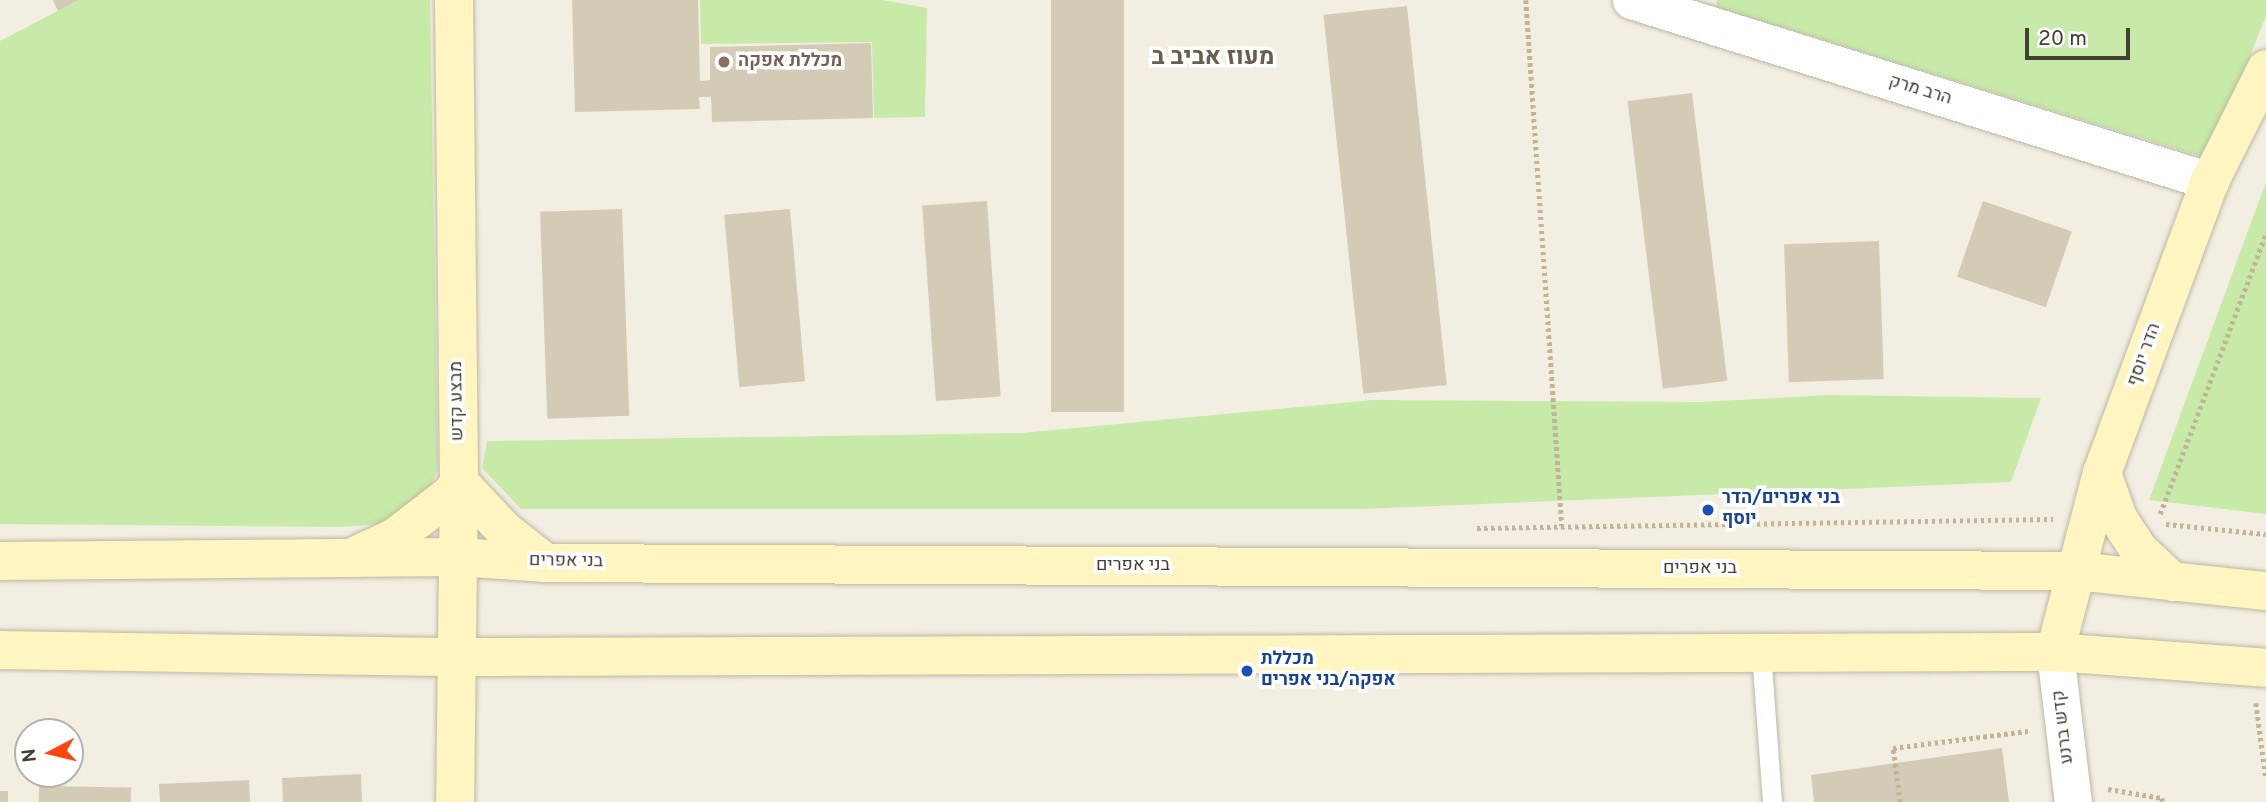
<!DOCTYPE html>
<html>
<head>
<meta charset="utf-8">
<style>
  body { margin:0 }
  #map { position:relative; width:2266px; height:802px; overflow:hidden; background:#f2efe2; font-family:Overpass,Heebo,sans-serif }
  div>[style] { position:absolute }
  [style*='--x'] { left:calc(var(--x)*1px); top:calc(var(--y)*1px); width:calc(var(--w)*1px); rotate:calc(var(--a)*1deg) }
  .green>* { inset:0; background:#c7eaa8 }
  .building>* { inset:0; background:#d4cbb7; transform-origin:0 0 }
  .path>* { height:4.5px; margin-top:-2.25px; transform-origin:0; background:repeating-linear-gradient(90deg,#c1b595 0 3.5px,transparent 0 7px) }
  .roads { filter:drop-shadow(0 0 2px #beb7a5) drop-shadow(0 0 2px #beb7a5) }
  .lane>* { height:19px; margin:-9.5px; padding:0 9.5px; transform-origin:9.5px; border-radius:9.5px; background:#fff }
  .street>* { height:37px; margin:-18.5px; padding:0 18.5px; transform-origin:18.5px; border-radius:18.5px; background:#fff }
  .secondary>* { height:38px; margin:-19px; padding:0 19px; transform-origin:19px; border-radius:19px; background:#fff5c0 }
  .dots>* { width:19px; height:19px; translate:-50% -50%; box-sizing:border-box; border:4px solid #fff; border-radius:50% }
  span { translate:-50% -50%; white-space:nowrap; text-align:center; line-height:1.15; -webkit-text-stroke:7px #fff; paint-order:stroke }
  .education-label { font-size:18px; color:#785e54; font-weight:700 }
  .left { translate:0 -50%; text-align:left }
  .street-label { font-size:18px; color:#443f33 }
  .transit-label { font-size:18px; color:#164399; font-weight:700 }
  .district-label { font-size:24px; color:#685e49; font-weight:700 }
  .north { position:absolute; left:14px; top:718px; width:70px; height:70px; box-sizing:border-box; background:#fff; border:2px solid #b4b2ad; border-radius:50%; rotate:263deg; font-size:19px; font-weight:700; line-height:28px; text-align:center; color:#443f33 }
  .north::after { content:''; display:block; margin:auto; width:24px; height:32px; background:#ff440d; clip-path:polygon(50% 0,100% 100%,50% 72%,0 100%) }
  .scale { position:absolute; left:2025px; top:28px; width:105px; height:32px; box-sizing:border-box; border:4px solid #443f33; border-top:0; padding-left:9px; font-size:21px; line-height:24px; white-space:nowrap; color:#443f33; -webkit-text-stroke:5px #fff; paint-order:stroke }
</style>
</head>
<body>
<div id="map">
  <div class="green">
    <i style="clip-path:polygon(79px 0,430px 0,438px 469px,416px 521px,342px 527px,0 524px,0 41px)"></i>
    <i style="clip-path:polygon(700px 0,883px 0,927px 8px,925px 117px,874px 118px,872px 42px,701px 44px)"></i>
    <i style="clip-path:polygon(1717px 0,2266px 0,2266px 16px,2209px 159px,1716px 7px)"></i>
    <i style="clip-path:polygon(2266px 182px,2266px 514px,2149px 500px)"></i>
    <i style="clip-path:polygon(1829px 395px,2041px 398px,2011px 482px,1363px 509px,521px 509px,482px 468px,487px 441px,1022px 433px,1373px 400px,1701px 402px)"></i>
  </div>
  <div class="building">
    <i style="clip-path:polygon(53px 0,79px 0,58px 11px)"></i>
    <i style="clip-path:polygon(572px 0,698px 0,700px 81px,710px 80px,710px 47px,871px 43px,873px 118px,712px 122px,711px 97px,699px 97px,700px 109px,575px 112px)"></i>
    <i style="left:1051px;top:0;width:73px;height:412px"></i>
    <i style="left:1407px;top:6px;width:381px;height:84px;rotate:84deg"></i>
    <i style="left:1692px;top:93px;width:290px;height:65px;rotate:83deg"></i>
    <i style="left:987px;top:201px;width:196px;height:65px;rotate:86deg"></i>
    <i style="left:1983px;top:201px;width:94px;height:80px;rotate:19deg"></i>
    <i style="left:622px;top:209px;width:207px;height:82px;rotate:88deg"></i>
    <i style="left:790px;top:209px;width:173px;height:66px;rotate:85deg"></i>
    <i style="left:1879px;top:241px;width:138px;height:95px;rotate:88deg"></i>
    <i style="clip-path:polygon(2002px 748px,2009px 802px,1814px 802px,1811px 775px)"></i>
    <i style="clip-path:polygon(361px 774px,362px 802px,283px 802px,282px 778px)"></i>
    <i style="clip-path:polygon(249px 780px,250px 802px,160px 802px,159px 784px)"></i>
    <i style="left:39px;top:786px;width:92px;height:16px;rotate:1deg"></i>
    <i style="left:8px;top:791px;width:11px;height:8px;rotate:90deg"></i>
  </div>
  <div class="path">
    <i style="--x:1526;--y:0;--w:527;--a:86.08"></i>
    <i style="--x:2160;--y:514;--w:299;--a:-69.3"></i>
    <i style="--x:2166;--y:524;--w:100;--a:5.7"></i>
    <i style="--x:1477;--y:528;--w:576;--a:-0.9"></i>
    <i style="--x:2256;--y:703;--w:76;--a:82.4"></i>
    <i style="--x:2108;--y:789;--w:55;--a:9.5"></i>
    <i style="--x:2162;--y:798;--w:4;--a:76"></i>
    <i style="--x:1900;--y:802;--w:54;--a:-97.4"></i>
    <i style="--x:1893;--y:748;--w:136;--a:-7.2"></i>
  </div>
  <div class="roads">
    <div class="lane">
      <i style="--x:1761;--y:652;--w:150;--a:85.8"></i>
    </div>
    <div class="street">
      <i style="--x:1631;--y:0;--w:607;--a:17.36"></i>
      <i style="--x:2055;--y:652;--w:151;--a:83.2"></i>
    </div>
    <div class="secondary">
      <i style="--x:454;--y:0;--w:482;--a:89.4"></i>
      <i style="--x:459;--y:482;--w:320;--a:90.7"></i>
      <i style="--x:2102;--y:473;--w:48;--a:70.4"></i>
      <i style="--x:2118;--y:518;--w:38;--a:57"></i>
      <i style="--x:2139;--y:550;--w:47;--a:43.3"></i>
      <i style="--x:359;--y:554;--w:38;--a:-25"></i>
      <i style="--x:394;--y:538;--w:72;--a:-37.7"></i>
      <i style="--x:451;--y:494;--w:14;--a:-56"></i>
      <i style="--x:459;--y:482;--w:67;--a:46.8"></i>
      <i style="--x:505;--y:531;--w:52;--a:38"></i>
      <i style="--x:0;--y:561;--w:456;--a:-0.5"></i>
      <i style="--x:456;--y:557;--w:90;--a:3.8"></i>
      <i style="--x:546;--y:563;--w:1529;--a:0.3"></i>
      <i style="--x:2075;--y:571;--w:192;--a:6"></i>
      <i style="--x:0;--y:650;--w:457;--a:0.9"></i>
      <i style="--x:457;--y:657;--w:1598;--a:-0.18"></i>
      <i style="--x:2055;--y:652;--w:212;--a:4.3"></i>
      <i style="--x:2055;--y:652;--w:185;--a:-75.3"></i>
      <i style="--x:2102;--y:473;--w:311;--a:-69.7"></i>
      <i style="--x:2210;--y:181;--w:125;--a:-63.4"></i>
    </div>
  </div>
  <div class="dots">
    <i style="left:724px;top:62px;background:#8d6e63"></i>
    <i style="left:1708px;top:510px;background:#1a4fb4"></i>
    <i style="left:1247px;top:671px;background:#1a4fb4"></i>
  </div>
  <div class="education-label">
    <span class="left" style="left:738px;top:62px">מכללת אפקה</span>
  </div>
  <div class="street-label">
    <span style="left:1920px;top:91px;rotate:17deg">הרב מרק</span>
    <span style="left:2145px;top:355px;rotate:-70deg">הדר יוסף</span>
    <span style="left:458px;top:401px;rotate:-91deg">מבצע קדש</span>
    <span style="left:566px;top:562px;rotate:1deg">בני אפרים</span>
    <span style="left:1133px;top:566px">בני אפרים</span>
    <span style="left:1700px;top:569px">בני אפרים</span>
    <span style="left:2064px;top:727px;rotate:-97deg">קדש ברנע</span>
  </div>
  <div class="transit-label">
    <span class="left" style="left:1722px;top:510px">בני אפרים/הדר<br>יוסף</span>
    <span class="left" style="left:1261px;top:671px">מכללת<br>אפקה/בני אפרים</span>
  </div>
  <div class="district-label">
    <span style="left:1213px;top:59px">מעוז אביב ב</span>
  </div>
  <div class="north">N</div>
  <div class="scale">20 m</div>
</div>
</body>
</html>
